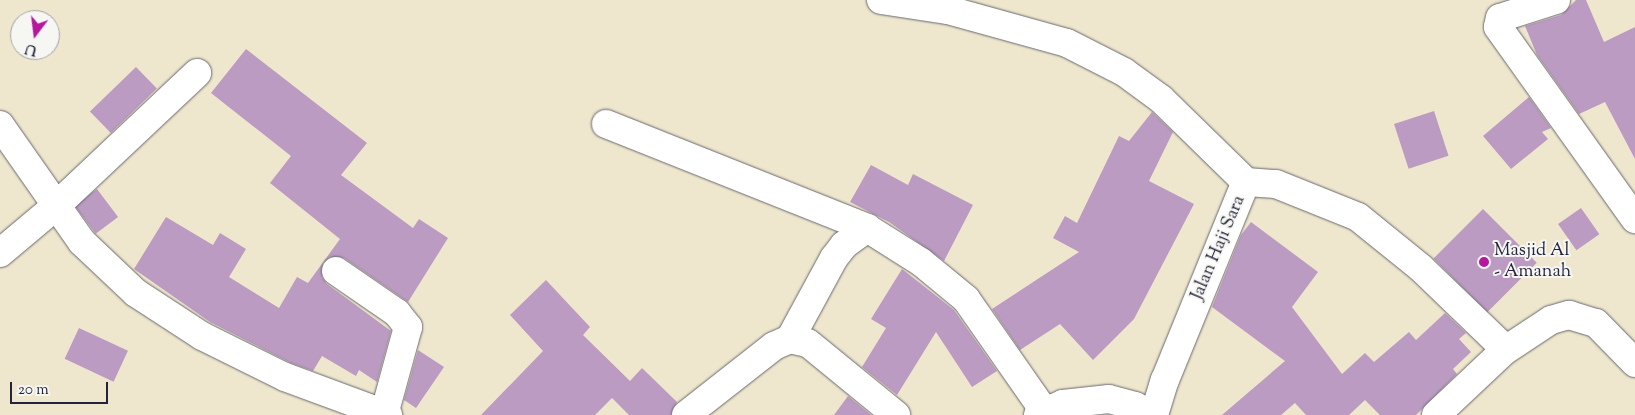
<!DOCTYPE html>
<html>
<head>
<meta charset="utf-8">
<style>
  body { margin:0 }
  #map { position:relative; width:1635px; height:415px; overflow:hidden; background:#eee7cd; font-family:"Sorts Mill Goudy",serif }
  div>[style] { position:absolute }
  [style*='--x'] { left:calc(var(--x)*1px); top:calc(var(--y)*1px); width:calc(var(--w)*1px); rotate:calc(var(--a)*1deg) }
  .building>* { inset:0; background:#bb9bc2; transform-origin:0 0 }
  .roads { filter:drop-shadow(0 0 1px #69676e) drop-shadow(0 0 1px #69676e) }
  .minor>* { height:28px; margin:-14px; padding:0 14px; transform-origin:14px; border-radius:14px; background:#fff }
  .dots>* { width:14px; height:14px; translate:-50% -50%; box-sizing:border-box; border:2px solid #f6f6f2; border-radius:50% }
  span { translate:-50% -50%; white-space:nowrap; text-align:center; line-height:1.15; -webkit-text-stroke:4px #f6f6f2; paint-order:stroke }
  .street-label { font-size:18px; color:#22223b }
  .poi-label { font-size:18px; color:#22223b }
  .left { translate:0 -50%; text-align:left }
  .north { position:absolute; left:10px; top:10px; width:50px; height:50px; box-sizing:border-box; background:#f6f6f2; border:1px solid #a1a1a9; border-radius:50%; rotate:195deg; font-size:14px; font-weight:700; line-height:20px; text-align:center; color:#22223b }
  .north::after { content:''; display:block; margin:auto; width:18px; height:22px; background:#b5179e; clip-path:polygon(50% 0,100% 100%,50% 72%,0 100%) }
  .scale { position:absolute; left:10px; top:382px; width:98px; height:22px; box-sizing:border-box; border:2px solid #22223b; border-top:0; padding-left:6px; font-size:15px; line-height:18px; white-space:nowrap; color:#22223b; -webkit-text-stroke:4px #f6f6f2; paint-order:stroke }
</style>
</head>
<body>
<div id="map">
  <div class="building">
    <i style="clip-path:polygon(1576px 0,1586px 0,1604px 42px,1635px 27px,1635px 159px,1605px 102px,1579px 114px,1537px 55px,1525px 26px,1561px 15px)"></i>
    <i style="clip-path:polygon(246px 49px,367px 143px,341px 175px,413px 228px,419px 219px,448px 238px,408px 302px,344px 258px,330px 257px,323px 263px,322px 277px,327px 284px,391px 331px,377px 382px,359px 370px,356px 376px,322px 356px,313px 371px,291px 363px,210px 322px,134px 269px,166px 217px,213px 245px,220px 233px,246px 249px,229px 277px,279px 308px,297px 277px,308px 283px,340px 239px,270px 183px,291px 156px,211px 93px)"></i>
    <i style="left:136px;top:67px;width:30px;height:64px;rotate:46deg"></i>
    <i style="clip-path:polygon(1529px 97px,1551px 128px,1542px 132px,1548px 139px,1511px 169px,1483px 136px)"></i>
    <i style="left:1434px;top:111px;width:47px;height:42px;rotate:72deg"></i>
    <i style="clip-path:polygon(1152px 112px,1173px 132px,1149px 181px,1194px 204px,1134px 319px,1093px 360px,1060px 324px,1020px 350px,992px 309px,1079px 252px,1053px 238px,1065px 216px,1077px 223px,1119px 136px,1129px 141px)"></i>
    <i style="clip-path:polygon(871px 165px,908px 185px,913px 174px,973px 205px,944px 261px,889px 222px,850px 202px)"></i>
    <i style="left:97px;top:189px;width:35px;height:28px;rotate:53deg"></i>
    <i style="left:1581px;top:208px;width:32px;height:28px;rotate:55deg"></i>
    <i style="left:1483px;top:209px;width:76px;height:70px;rotate:45deg"></i>
    <i style="clip-path:polygon(1251px 222px,1318px 272px,1292px 307px,1342px 374px,1365px 353px,1374px 362px,1409px 332px,1416px 340px,1445px 313px,1466px 333px,1459px 339px,1471px 352px,1453px 369px,1457px 374px,1416px 415px,1380px 415px,1365px 400px,1349px 415px,1306px 415px,1295px 403px,1281px 415px,1222px 415px,1285px 361px,1212px 307px,1241px 235px)"></i>
    <i style="clip-path:polygon(902px 269px,954px 310px,997px 371px,972px 387px,936px 332px,897px 395px,862px 367px,886px 328px,871px 319px)"></i>
    <i style="clip-path:polygon(546px 280px,590px 327px,583px 335px,630px 381px,642px 368px,677px 402px,671px 415px,629px 415px,612px 398px,595px 415px,481px 415px,543px 351px,510px 315px)"></i>
    <i style="left:79px;top:328px;width:54px;height:34px;rotate:25deg"></i>
    <i style="clip-path:polygon(418px 350px,444px 367px,416px 408px,404px 400px)"></i>
    <i style="clip-path:polygon(848px 396px,871px 415px,834px 415px)"></i>
  </div>
  <div class="roads">
    <div class="minor">
      <i style="--x:881;--y:0;--w:68;--a:8.5"></i>
      <i style="--x:948;--y:10;--w:123;--a:15.5"></i>
      <i style="--x:1067;--y:43;--w:64;--a:27"></i>
      <i style="--x:1124;--y:72;--w:46;--a:36.1"></i>
      <i style="--x:1161;--y:99;--w:119;--a:44.3"></i>
      <i style="--x:1556;--y:0;--w:59;--a:162.2"></i>
      <i style="--x:1500;--y:18;--w:9;--a:103"></i>
      <i style="--x:1498;--y:27;--w:236;--a:54.5"></i>
      <i style="--x:606;--y:124;--w:281;--a:21.7"></i>
      <i style="--x:0;--y:125;--w:143;--a:55"></i>
      <i style="--x:82;--y:242;--w:74;--a:43.4"></i>
      <i style="--x:136;--y:293;--w:79;--a:33.1"></i>
      <i style="--x:202;--y:336;--w:93;--a:26.3"></i>
      <i style="--x:285;--y:377;--w:110;--a:20.3"></i>
      <i style="--x:1246;--y:182;--w:30;--a:4"></i>
      <i style="--x:1276;--y:184;--w:88;--a:21.9"></i>
      <i style="--x:1358;--y:217;--w:81;--a:39"></i>
      <i style="--x:1421;--y:268;--w:108;--a:43.9"></i>
      <i style="--x:1499;--y:343;--w:9;--a:58"></i>
      <i style="--x:0;--y:253;--w:73;--a:-40"></i>
      <i style="--x:56;--y:206;--w:194;--a:-43.3"></i>
      <i style="--x:336;--y:271;--w:74;--a:34.5"></i>
      <i style="--x:397;--y:313;--w:18;--a:52"></i>
      <i style="--x:408;--y:327;--w:91;--a:105.3"></i>
      <i style="--x:790;--y:339;--w:92;--a:-61.5"></i>
      <i style="--x:834;--y:258;--w:16;--a:-52"></i>
      <i style="--x:844;--y:245;--w:29;--a:-36"></i>
      <i style="--x:867;--y:228;--w:64;--a:32.2"></i>
      <i style="--x:921;--y:262;--w:58;--a:39.4"></i>
      <i style="--x:966;--y:299;--w:136;--a:55.1"></i>
      <i style="--x:686;--y:415;--w:112;--a:-38.1"></i>
      <i style="--x:774;--y:346;--w:17;--a:-24"></i>
      <i style="--x:790;--y:339;--w:18;--a:13"></i>
      <i style="--x:808;--y:343;--w:114;--a:39.3"></i>
      <i style="--x:1038;--y:415;--w:27;--a:-24"></i>
      <i style="--x:1063;--y:404;--w:46;--a:-6.2"></i>
      <i style="--x:1109;--y:399;--w:27;--a:15"></i>
      <i style="--x:1135;--y:406;--w:20;--a:27"></i>
      <i style="--x:1154;--y:415;--w:37;--a:-73"></i>
      <i style="--x:1165;--y:380;--w:214;--a:-67.8"></i>
      <i style="--x:1436;--y:415;--w:93;--a:-43.3"></i>
      <i style="--x:1504;--y:351;--w:56;--a:-33.4"></i>
      <i style="--x:1551;--y:320;--w:19;--a:-16"></i>
      <i style="--x:1569;--y:315;--w:28;--a:17"></i>
      <i style="--x:1596;--y:323;--w:56;--a:45.7"></i>
    </div>
  </div>
  <div class="dots">
    <i style="left:1484px;top:262px;background:#b5179e"></i>
  </div>
  <div class="street-label">
    <span style="left:1219px;top:248px;rotate:-67deg">Jalan Haji Sara</span>
  </div>
  <div class="poi-label">
    <span class="left" style="left:1494px;top:262px">Masjid Al<br>- Amanah</span>
  </div>
  <div class="north">U</div>
  <div class="scale">20 m</div>
</div>
</body>
</html>
